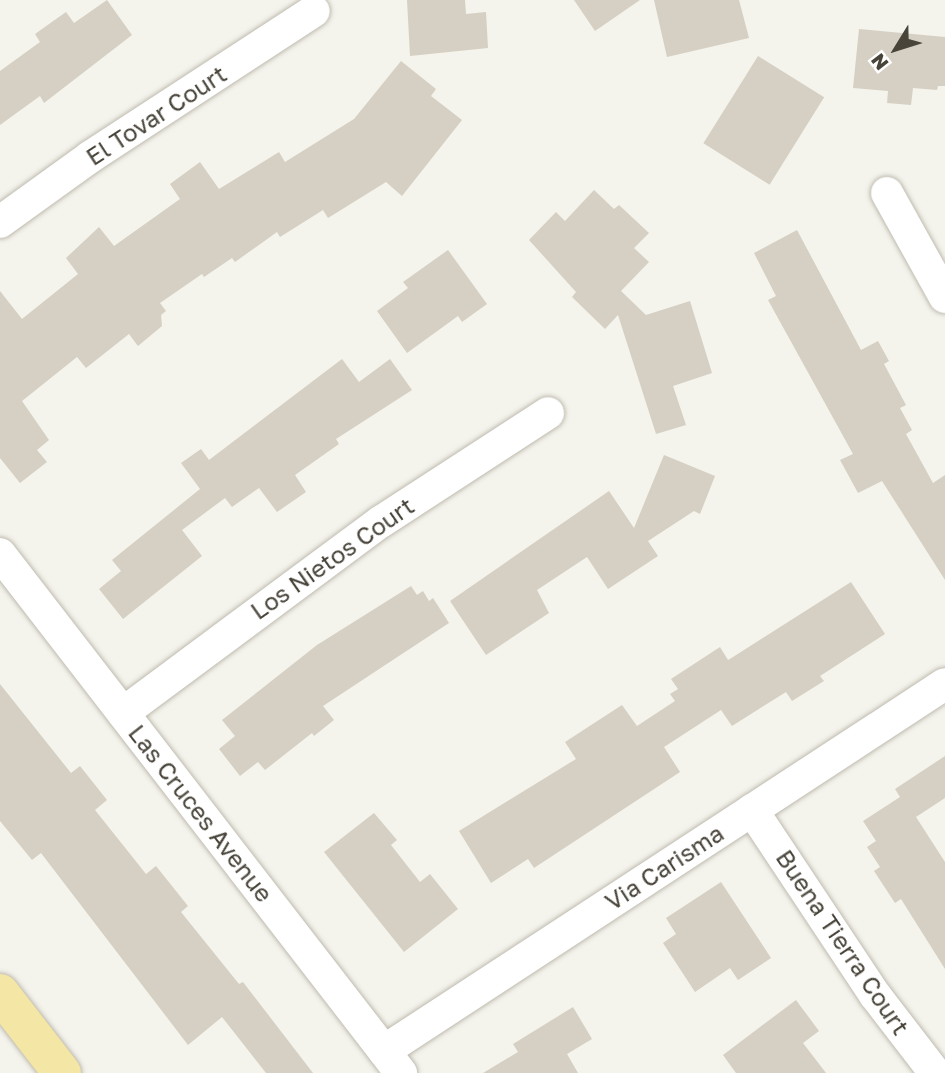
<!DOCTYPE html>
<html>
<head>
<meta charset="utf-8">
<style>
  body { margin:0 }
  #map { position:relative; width:945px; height:1073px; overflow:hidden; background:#f4f3ec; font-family:"Golos Text",sans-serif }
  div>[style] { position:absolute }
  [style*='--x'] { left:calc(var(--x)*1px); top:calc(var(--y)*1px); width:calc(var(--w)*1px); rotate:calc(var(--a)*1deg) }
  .building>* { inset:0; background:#d5d0c3; transform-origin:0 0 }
  .roads { filter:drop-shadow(0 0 2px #bfbbaf) drop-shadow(0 0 2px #bfbbaf) }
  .minor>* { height:32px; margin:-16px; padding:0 16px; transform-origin:16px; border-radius:16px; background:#fff }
  .major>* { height:38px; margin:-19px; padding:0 19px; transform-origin:19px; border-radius:19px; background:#f4e6a5 }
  span { translate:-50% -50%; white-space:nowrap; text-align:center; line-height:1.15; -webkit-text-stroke:7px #fff; paint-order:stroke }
  .street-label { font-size:24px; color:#48443a }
  .north { position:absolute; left:861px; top:14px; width:70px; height:70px; -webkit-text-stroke:5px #fff; paint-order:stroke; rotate:232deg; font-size:19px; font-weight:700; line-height:28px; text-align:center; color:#48443a }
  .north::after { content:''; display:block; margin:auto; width:24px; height:32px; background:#48443a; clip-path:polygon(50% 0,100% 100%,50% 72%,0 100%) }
</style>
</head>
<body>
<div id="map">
  <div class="building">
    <i style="clip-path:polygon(107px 0,132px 35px,44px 103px,40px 96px,0 125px,0 71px,40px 42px,35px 34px,66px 12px,74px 23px)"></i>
    <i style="clip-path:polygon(407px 0,465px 0,466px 14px,486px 12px,488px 48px,410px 56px)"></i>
    <i style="clip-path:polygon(574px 0,640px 0,595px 31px)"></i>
    <i style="clip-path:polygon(654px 0,739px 0,749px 38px,667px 57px)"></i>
    <i style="clip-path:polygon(859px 29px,945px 37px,945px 86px,938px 86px,937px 90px,913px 88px,911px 105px,887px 103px,888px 91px,853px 88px)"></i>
    <i style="left:758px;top:56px;width:78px;height:103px;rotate:32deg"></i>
    <i style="clip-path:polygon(401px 61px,436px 89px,431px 96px,462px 120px,402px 196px,386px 182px,328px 218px,323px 210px,280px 237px,277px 232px,235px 262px,232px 258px,204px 277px,202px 274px,160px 303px,166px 311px,161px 315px,162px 326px,138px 346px,129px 334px,86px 368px,77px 357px,22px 401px,49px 440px,37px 450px,47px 462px,20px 483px,0 458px,0 291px,22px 319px,78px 274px,66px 258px,99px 227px,114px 246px,180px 199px,170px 184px,200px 162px,219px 189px,279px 152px,285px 162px,354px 119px)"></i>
    <i style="clip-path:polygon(594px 190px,614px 209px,619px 205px,649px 233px,634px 248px,649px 262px,621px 291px,646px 315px,690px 301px,712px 373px,673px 386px,686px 425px,656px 434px,618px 315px,605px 329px,572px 297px,576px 292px,529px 240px,556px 212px,565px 221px)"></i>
    <i style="clip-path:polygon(797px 230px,861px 350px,878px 341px,889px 361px,884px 364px,906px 405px,900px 408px,912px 430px,906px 434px,933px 483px,945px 475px,945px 580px,882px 481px,858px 493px,840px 460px,853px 454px,768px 300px,776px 296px,754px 253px)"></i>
    <i style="clip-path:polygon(448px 250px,487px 304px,462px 322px,458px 316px,407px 353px,377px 311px,408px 288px,403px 282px)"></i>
    <i style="clip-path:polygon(342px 359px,359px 382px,390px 359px,412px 390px,336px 439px,339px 444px,295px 475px,306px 492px,277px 512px,259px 488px,232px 507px,225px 498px,182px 530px,202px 556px,123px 619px,99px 589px,121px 571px,112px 560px,200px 489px,181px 463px,201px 449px,209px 460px)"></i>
    <i style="clip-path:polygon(664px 455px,715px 476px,700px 514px,694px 511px,648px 541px,658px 556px,608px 589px,587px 557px,537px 590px,549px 613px,486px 655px,450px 601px,609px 491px,634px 528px)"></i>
    <i style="clip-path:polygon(851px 582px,885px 634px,820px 676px,824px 681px,792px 701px,786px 692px,732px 726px,721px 710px,664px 747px,680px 772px,534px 868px,528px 859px,491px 883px,459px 831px,576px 759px,565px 742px,622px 705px,637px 726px,675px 701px,670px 694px,678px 689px,671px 679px,720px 647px,728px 660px,733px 657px)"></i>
    <i style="clip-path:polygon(411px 586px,417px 595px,423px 591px,429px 601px,433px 598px,449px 623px,323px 706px,334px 720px,314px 736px,312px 733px,265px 770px,258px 762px,240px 776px,219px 749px,235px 736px,222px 720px,317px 645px)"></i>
    <i style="clip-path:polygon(0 684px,71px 773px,80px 766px,107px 800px,95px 810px,146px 874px,156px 866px,188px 906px,181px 912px,239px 984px,243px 982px,313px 1073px,266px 1073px,222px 1017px,188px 1045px,41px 853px,32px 860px,0 821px)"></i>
    <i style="clip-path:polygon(945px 756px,945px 798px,916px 817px,945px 862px,945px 969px,901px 899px,895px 903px,874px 871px,880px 867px,867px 847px,876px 841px,863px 821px,900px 797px,895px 789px)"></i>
    <i style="clip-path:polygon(374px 813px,397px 840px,391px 845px,420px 882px,430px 874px,458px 909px,404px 952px,324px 852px)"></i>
    <i style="clip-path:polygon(721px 882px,771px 958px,738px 980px,730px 968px,695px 992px,663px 943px,676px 934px,666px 918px)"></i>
    <i style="clip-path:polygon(796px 1000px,819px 1031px,803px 1043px,826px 1073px,736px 1073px,723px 1055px)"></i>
    <i style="clip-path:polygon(573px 1007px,592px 1039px,567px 1054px,578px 1073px,483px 1073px,518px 1052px,513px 1044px)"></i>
  </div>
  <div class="roads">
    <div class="minor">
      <i style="--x:887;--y:193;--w:119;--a:60.9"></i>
      <i style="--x:0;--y:222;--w:111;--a:-35.8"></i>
      <i style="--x:90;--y:157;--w:267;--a:-33.1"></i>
      <i style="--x:0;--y:554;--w:656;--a:52.31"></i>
      <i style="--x:123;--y:713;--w:322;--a:-36.6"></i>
      <i style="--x:382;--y:521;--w:198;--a:-33"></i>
      <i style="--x:752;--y:810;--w:222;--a:56.4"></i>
      <i style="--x:875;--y:995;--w:98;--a:52.4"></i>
      <i style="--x:384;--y:1051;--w:670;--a:-33.19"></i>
    </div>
    <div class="major">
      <i style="--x:0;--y:993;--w:101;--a:52.2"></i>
    </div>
  </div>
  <div class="street-label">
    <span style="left:156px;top:115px;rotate:-33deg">El Tovar Court</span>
    <span style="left:332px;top:558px;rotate:-35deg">Los Nietos Court</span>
    <span style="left:201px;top:813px;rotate:52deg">Las Cruces Avenue</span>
    <span style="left:664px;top:867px;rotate:-33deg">Via Carisma</span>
    <span style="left:843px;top:942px;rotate:56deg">Buena Tierra Court</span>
  </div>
  <div class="north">N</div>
</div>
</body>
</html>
